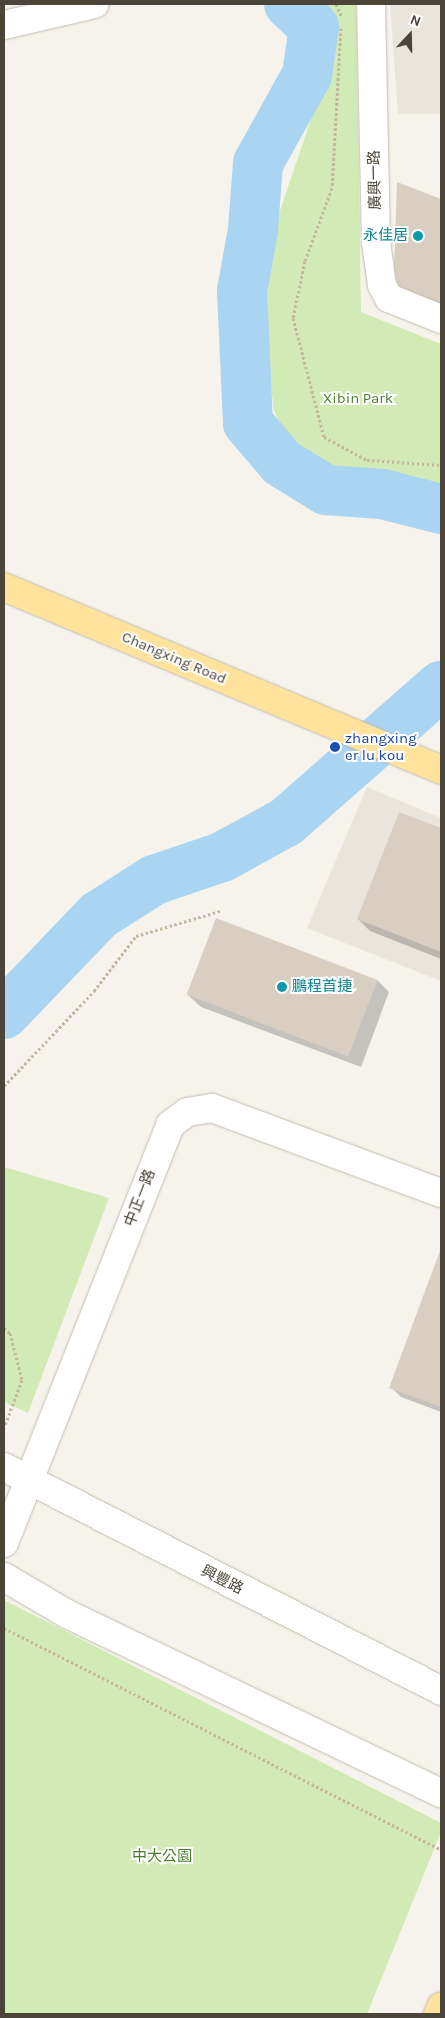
<!DOCTYPE html>
<html>
<head>
<meta charset="utf-8">
<style>
  body { margin:0 }
  #map { position:relative; width:445px; height:2018px; overflow:hidden; background:#f6f3ec; font-family:Karla,"Noto Sans TC",sans-serif }
  div>[style] { position:absolute }
  [style*='--x'] { left:calc(var(--x)*1px); top:calc(var(--y)*1px); width:calc(var(--w)*1px); rotate:calc(var(--a)*1deg) }
  .residential>* { inset:0; background:#eae5da }
  .green>* { inset:0; background:#d2eab5 }
  .shadow>* { inset:0; background:#0003 }
  .river>* { height:50px; margin:-25px; padding:0 25px; transform-origin:25px; border-radius:25px; background:#a9d4f2 }
  .building>* { inset:0; background:#d8cfc1; transform-origin:0 0 }
  .path>* { height:3px; margin-top:-1.5px; transform-origin:0; background:repeating-linear-gradient(90deg,#c4b79f 0 2.5px,transparent 0 5px) }
  .roads { filter:drop-shadow(0 0 1px #c2bbae) drop-shadow(0 0 1px #c2bbae) }
  .minor>* { height:28px; margin:-14px; padding:0 14px; transform-origin:14px; border-radius:14px; background:#fff }
  .major>* { height:28px; margin:-14px; padding:0 14px; transform-origin:14px; border-radius:14px; background:#ffe39c }
  .dots>* { width:14px; height:14px; translate:-50% -50%; box-sizing:border-box; border:2px solid #fff; border-radius:50% }
  span { translate:-50% -50%; white-space:nowrap; text-align:center; line-height:1.15; -webkit-text-stroke:4px #fff; paint-order:stroke }
  .street-label { font-size:15px; color:#4b4439 }
  .culture-label { font-size:15px; color:#0d838f }
  .right { translate:-100% -50%; text-align:right }
  .left { translate:0 -50%; text-align:left }
  .park-label { font-size:15px; color:#4a7f2a }
  .transit-label { font-size:15px; color:#164399 }
  .frame { position:absolute; inset:0; border:5px solid #4b4439; pointer-events:none }
  .north { position:absolute; left:385px; top:10px; width:50px; height:50px; -webkit-text-stroke:4px #fff; paint-order:stroke; rotate:21deg; font-size:14px; font-weight:700; line-height:20px; text-align:center; color:#4b4439 }
  .north::after { content:''; display:block; margin:auto; width:18px; height:22px; background:#4b4439; clip-path:polygon(50% 0,100% 100%,50% 72%,0 100%) }
</style>
</head>
<body>
<div id="map">
  <div class="residential">
    <i style="clip-path:polygon(390px 4px,441px 4px,441px 114px,398px 114px)"></i>
    <i style="clip-path:polygon(367px 787px,441px 818px,441px 981px,307px 928px)"></i>
  </div>
  <div class="green">
    <i style="clip-path:polygon(311px 4px,356px 4px,361px 312px,441px 344px,441px 491px,400px 481px,351px 484px,317px 471px,296px 457px,274px 411px,264px 330px,262px 291px,268px 246px,329px 66px,333px 39px,317px 7px)"></i>
    <i style="clip-path:polygon(4px 1167px,109px 1198px,28px 1413px,4px 1402px)"></i>
    <i style="clip-path:polygon(4px 1600px,441px 1823px,441px 1832px,367px 2014px,4px 2014px)"></i>
  </div>
  <div class="shadow">
    <i style="clip-path:polygon(398px 183px,441px 200px,441px 316px)"></i>
    <i style="clip-path:polygon(400px 813px,441px 829px,441px 959px,370px 931px,358px 919px)"></i>
    <i style="clip-path:polygon(377px 980px,389px 992px,361px 1067px,201px 1007px,188px 995px)"></i>
    <i style="clip-path:polygon(441px 1252px,441px 1412px,401px 1397px,391px 1387px)"></i>
  </div>
  <div class="river">
    <i style="--x:289;--y:4;--w:34;--a:43"></i>
    <i style="--x:314;--y:27;--w:49;--a:98.3"></i>
    <i style="--x:307;--y:75;--w:101;--a:119.1"></i>
    <i style="--x:258;--y:163;--w:67;--a:94.3"></i>
    <i style="--x:253;--y:230;--w:62;--a:100.2"></i>
    <i style="--x:242;--y:291;--w:132;--a:87.4"></i>
    <i style="--x:248;--y:423;--w:52;--a:49.6"></i>
    <i style="--x:282;--y:463;--w:52;--a:31.5"></i>
    <i style="--x:326;--y:490;--w:56;--a:4.1"></i>
    <i style="--x:382;--y:494;--w:61;--a:14.3"></i>
    <i style="--x:4;--y:1014;--w:137;--a:-46.2"></i>
    <i style="--x:99;--y:915;--w:65;--a:-32.5"></i>
    <i style="--x:154;--y:880;--w:72;--a:-18.7"></i>
    <i style="--x:222;--y:857;--w:73;--a:-28.7"></i>
    <i style="--x:286;--y:822;--w:206;--a:-41.3"></i>
  </div>
  <div class="building">
    <i style="clip-path:polygon(397px 182px,441px 199px,441px 310px,397px 288px,394px 272px)"></i>
    <i style="clip-path:polygon(399px 812px,441px 828px,441px 952px,357px 919px)"></i>
    <i style="left:216px;top:918px;width:173px;height:82px;rotate:21deg"></i>
    <i style="clip-path:polygon(441px 1248px,441px 1407px,389px 1388px)"></i>
  </div>
  <div class="path">
    <i style="--x:336;--y:4;--w:14;--a:65"></i>
    <i style="--x:341;--y:28;--w:160;--a:93.2"></i>
    <i style="--x:332;--y:188;--w:78;--a:110.3"></i>
    <i style="--x:305;--y:261;--w:58;--a:101.9"></i>
    <i style="--x:293;--y:318;--w:123;--a:75.4"></i>
    <i style="--x:324;--y:437;--w:49;--a:28.1"></i>
    <i style="--x:367;--y:460;--w:74;--a:3.9"></i>
    <i style="--x:4;--y:1086;--w:131;--a:-46.5"></i>
    <i style="--x:94;--y:991;--w:69;--a:-52.6"></i>
    <i style="--x:136;--y:936;--w:88;--a:-16.6"></i>
    <i style="--x:4;--y:1328;--w:8;--a:40"></i>
    <i style="--x:10;--y:1333;--w:49;--a:75.7"></i>
    <i style="--x:22;--y:1380;--w:51;--a:110.6"></i>
    <i style="--x:4;--y:1628;--w:490;--a:26.9"></i>
  </div>
  <div class="roads">
    <div class="minor">
      <i style="--x:371;--y:4;--w:238;--a:88.8"></i>
      <i style="--x:376;--y:242;--w:43;--a:82.1"></i>
      <i style="--x:382;--y:285;--w:15;--a:62"></i>
      <i style="--x:389;--y:298;--w:56;--a:22"></i>
      <i style="--x:4;--y:25;--w:93;--a:-13"></i>
      <i style="--x:4;--y:1467;--w:491;--a:27.1"></i>
      <i style="--x:4;--y:1543;--w:450;--a:-68.3"></i>
      <i style="--x:170;--y:1125;--w:21;--a:-37"></i>
      <i style="--x:187;--y:1112;--w:25;--a:-9"></i>
      <i style="--x:212;--y:1108;--w:244;--a:20.4"></i>
      <i style="--x:4;--y:1577;--w:73;--a:30.4"></i>
      <i style="--x:67;--y:1614;--w:415;--a:25.6"></i>
    </div>
    <div class="major">
      <i style="--x:4;--y:587;--w:474;--a:22.7"></i>
      <i style="--x:438;--y:2014;--w:8;--a:-67"></i>
    </div>
  </div>
  <div class="dots">
    <i style="left:418px;top:236px;background:#0f9aa8"></i>
    <i style="left:335px;top:747px;background:#1a4fb4"></i>
    <i style="left:282px;top:987px;background:#0f9aa8"></i>
  </div>
  <div class="street-label">
    <span style="left:375px;top:180px;rotate:-91deg">廣興一路</span>
    <span style="left:174px;top:658px;rotate:23deg">Changxing Road</span>
    <span style="left:140px;top:1198px;rotate:-69deg">中正一路</span>
    <span style="left:222px;top:1580px;rotate:27deg">興豐路</span>
  </div>
  <div class="culture-label">
    <span class="right" style="left:408px;top:236px">永佳居</span>
    <span class="left" style="left:292px;top:987px">鵬程首捷</span>
  </div>
  <div class="park-label">
    <span style="left:358px;top:399px">Xibin Park</span>
    <span style="left:162px;top:1857px">中大公園</span>
  </div>
  <div class="transit-label">
    <span class="left" style="left:345px;top:747px">zhangxing<br>er lu kou</span>
  </div>
  <div class="frame"></div>
  <div class="north">N</div>
</div>
</body>
</html>
